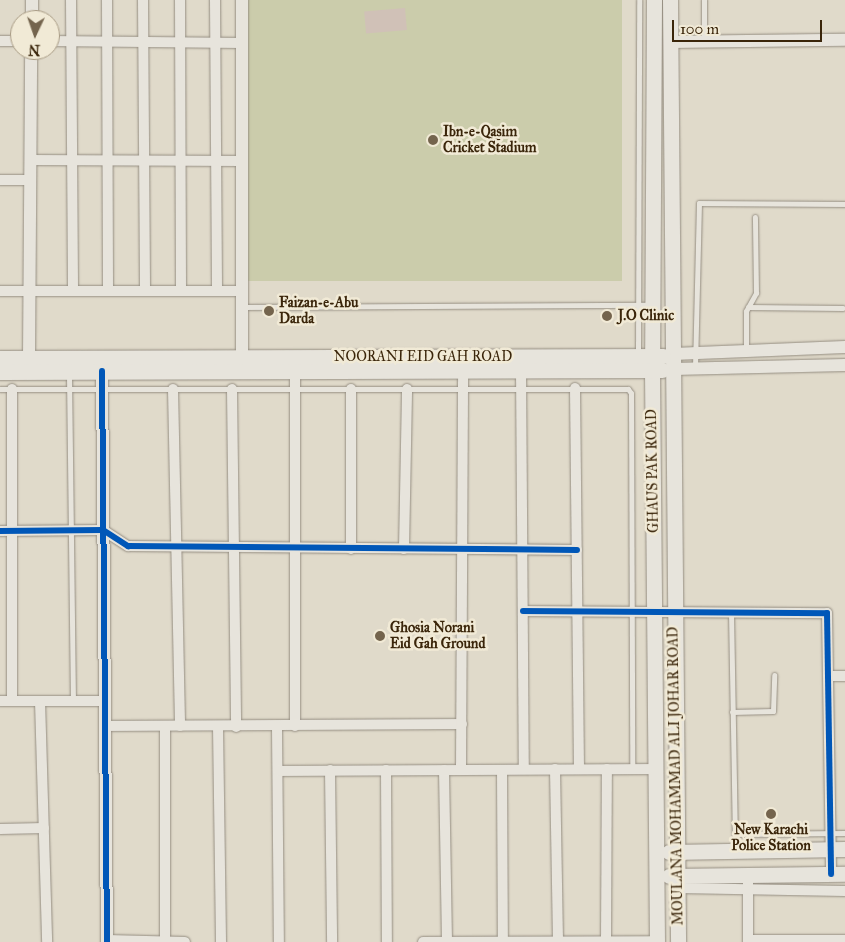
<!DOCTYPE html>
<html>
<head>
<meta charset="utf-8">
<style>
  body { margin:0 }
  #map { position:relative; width:845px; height:942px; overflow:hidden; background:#e0daca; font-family:"IM FELL Great Primer",serif }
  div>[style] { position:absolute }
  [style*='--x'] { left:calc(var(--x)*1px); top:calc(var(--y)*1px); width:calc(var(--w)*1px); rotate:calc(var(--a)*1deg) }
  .green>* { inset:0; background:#cbccab; transform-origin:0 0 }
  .building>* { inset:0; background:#d0c1b7; transform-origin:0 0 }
  .roads { filter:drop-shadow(0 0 1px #958e82) drop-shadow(0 0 1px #958e82) }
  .service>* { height:5px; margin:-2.5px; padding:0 2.5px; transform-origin:2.5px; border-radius:2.5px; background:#e7e4dc }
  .minor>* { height:10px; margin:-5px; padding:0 5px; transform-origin:5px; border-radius:5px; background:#e7e4dc }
  .tertiary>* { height:12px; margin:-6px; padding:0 6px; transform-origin:6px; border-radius:6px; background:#e7e4dc }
  .secondary>* { height:15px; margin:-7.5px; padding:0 7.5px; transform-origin:7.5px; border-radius:7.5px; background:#e7e4dc }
  .cycleway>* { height:6px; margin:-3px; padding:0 3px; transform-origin:3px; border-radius:3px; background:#0057b8 }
  .dots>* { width:14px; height:14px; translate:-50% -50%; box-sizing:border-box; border:2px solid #f1ead6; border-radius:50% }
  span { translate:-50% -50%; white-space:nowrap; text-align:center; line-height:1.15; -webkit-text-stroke:5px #f1ead6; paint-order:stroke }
  .poi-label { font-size:14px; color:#3a250a; font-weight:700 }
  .left { translate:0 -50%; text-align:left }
  .street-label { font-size:14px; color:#3a250a }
  .north { position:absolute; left:10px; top:10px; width:50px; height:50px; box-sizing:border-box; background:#f1ead6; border:1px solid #a89b84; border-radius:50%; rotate:183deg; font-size:14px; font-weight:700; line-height:20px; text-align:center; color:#3a250a }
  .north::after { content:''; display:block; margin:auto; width:18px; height:22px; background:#74644d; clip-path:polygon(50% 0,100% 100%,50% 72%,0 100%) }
  .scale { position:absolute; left:672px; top:20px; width:150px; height:22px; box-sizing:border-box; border:2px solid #3a250a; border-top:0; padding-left:6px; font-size:15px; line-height:18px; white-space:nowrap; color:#3a250a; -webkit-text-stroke:4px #f1ead6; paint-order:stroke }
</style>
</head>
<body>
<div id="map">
  <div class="green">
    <i style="left:242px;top:0;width:380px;height:281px"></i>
  </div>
  <div class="building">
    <i style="left:405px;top:8px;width:22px;height:41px;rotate:85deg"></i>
  </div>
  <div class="roads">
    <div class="service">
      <i style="--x:704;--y:0;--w:41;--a:90"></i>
      <i style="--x:242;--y:307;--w:409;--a:-0.3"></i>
      <i style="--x:748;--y:307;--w:95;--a:0.6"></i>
      <i style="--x:746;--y:350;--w:39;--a:-90"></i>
      <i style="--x:746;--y:311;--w:21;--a:-61"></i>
      <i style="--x:756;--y:293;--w:76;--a:-90.8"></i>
      <i style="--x:638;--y:354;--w:354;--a:-89.8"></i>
      <i style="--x:695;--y:367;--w:164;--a:-88.6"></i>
      <i style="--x:699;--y:203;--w:146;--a:0.4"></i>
      <i style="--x:69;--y:375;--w:326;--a:89.3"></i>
      <i style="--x:0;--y:389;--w:628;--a:0"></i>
      <i style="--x:628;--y:389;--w:5;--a:53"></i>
      <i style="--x:631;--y:393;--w:376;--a:89.8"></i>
      <i style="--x:731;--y:612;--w:238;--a:89"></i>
      <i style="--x:732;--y:712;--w:41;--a:-1.4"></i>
      <i style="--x:773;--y:711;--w:36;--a:-88"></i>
      <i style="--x:735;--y:834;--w:110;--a:-0.5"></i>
    </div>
    <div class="minor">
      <i style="--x:71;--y:0;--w:291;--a:89.6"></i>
      <i style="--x:107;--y:0;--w:291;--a:89.8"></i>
      <i style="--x:143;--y:0;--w:291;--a:89.6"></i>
      <i style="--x:180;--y:0;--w:291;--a:89.8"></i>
      <i style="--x:215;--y:0;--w:291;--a:89.6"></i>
      <i style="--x:0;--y:41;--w:20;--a:0"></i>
      <i style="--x:50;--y:41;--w:192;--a:0.6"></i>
      <i style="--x:30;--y:160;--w:212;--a:0.3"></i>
      <i style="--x:0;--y:180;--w:30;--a:0"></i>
      <i style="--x:0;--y:291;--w:243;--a:0"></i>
      <i style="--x:295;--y:369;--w:357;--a:90"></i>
      <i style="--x:521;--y:369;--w:400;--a:89.6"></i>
      <i style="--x:575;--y:388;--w:381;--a:89.4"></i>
      <i style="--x:12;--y:389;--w:312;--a:90"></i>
      <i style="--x:173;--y:389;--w:337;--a:88.8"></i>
      <i style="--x:232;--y:389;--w:338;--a:89.3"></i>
      <i style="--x:0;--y:531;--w:103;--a:-0.6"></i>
      <i style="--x:103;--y:530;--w:30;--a:33"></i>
      <i style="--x:128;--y:546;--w:449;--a:0.5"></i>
      <i style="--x:351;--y:549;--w:160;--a:-90"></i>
      <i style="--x:404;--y:549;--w:160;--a:-88.9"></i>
      <i style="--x:523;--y:611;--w:304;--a:0.4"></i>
      <i style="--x:827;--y:613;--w:261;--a:89.1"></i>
      <i style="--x:830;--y:676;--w:15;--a:0"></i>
      <i style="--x:0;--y:701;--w:105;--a:0"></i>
      <i style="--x:40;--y:701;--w:241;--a:88.3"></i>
      <i style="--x:105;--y:726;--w:357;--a:-0.3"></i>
      <i style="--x:218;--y:726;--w:216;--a:89.2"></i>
      <i style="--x:165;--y:727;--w:213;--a:90"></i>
      <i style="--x:277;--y:727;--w:215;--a:89.5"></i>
      <i style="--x:555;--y:769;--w:172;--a:89"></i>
      <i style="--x:330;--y:770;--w:172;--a:89.3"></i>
      <i style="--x:386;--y:770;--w:172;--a:89.7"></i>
      <i style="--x:444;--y:770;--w:172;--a:89"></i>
      <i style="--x:461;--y:770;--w:400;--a:-89.7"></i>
      <i style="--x:502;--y:770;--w:171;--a:89.7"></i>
      <i style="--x:278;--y:771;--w:378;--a:-0.3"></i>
      <i style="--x:0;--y:829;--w:44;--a:-1.3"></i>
      <i style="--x:748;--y:875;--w:67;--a:90"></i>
      <i style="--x:678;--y:888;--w:167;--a:1"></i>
      <i style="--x:107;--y:940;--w:78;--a:1.5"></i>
      <i style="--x:748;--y:940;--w:97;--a:0"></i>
      <i style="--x:606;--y:941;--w:172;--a:-89.7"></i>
      <i style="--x:423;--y:942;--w:234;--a:-0.2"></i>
    </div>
    <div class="tertiary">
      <i style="--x:242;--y:0;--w:357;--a:90"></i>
      <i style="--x:32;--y:20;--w:20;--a:-90"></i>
      <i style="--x:670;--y:42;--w:175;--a:-0.7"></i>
      <i style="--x:673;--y:354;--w:172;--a:-2.3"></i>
      <i style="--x:29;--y:358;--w:308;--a:-89.6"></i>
      <i style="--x:673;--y:369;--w:172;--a:-1.3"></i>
      <i style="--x:102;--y:371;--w:571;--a:89.5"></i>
    </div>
    <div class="secondary">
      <i style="--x:654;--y:0;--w:370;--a:90.3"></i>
      <i style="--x:652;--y:370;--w:572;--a:89.5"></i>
      <i style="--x:670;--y:0;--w:942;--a:89.51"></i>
      <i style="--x:0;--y:358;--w:663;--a:-0.17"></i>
      <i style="--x:0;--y:372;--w:662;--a:-0.17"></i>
      <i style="--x:669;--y:852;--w:176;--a:-1"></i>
      <i style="--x:669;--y:876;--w:176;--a:-0.7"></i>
    </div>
  </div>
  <div class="cycleway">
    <i style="--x:102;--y:371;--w:571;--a:89.5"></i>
    <i style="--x:0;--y:531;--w:103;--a:-0.6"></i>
    <i style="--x:103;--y:530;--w:30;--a:33"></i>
    <i style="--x:128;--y:546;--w:449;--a:0.5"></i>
    <i style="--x:523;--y:611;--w:304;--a:0.4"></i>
    <i style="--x:827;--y:613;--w:261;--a:89.1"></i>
  </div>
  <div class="dots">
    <i style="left:433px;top:140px;background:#74644d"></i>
    <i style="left:269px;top:311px;background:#74644d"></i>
    <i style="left:607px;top:316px;background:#74644d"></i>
    <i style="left:380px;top:636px;background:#74644d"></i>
    <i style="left:771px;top:814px;background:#74644d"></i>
  </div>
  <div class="poi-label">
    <span class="left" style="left:443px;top:140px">Ibn-e-Qasim<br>Cricket Stadium</span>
    <span class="left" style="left:279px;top:311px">Faizan-e-Abu<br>Darda</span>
    <span class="left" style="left:618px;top:316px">J.O Clinic</span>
    <span class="left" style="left:390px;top:636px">Ghosia Norani<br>Eid Gah Ground</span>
    <span style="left:771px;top:838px">New Karachi<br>Police Station</span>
  </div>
  <div class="street-label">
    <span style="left:423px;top:357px">NOORANI EID GAH ROAD</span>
    <span style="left:653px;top:471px;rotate:-91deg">GHAUS PAK ROAD</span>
    <span style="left:676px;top:776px;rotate:-91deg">MOULANA MOHAMMAD ALI JOHAR ROAD</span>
  </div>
  <div class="north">N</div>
  <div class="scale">100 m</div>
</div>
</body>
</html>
